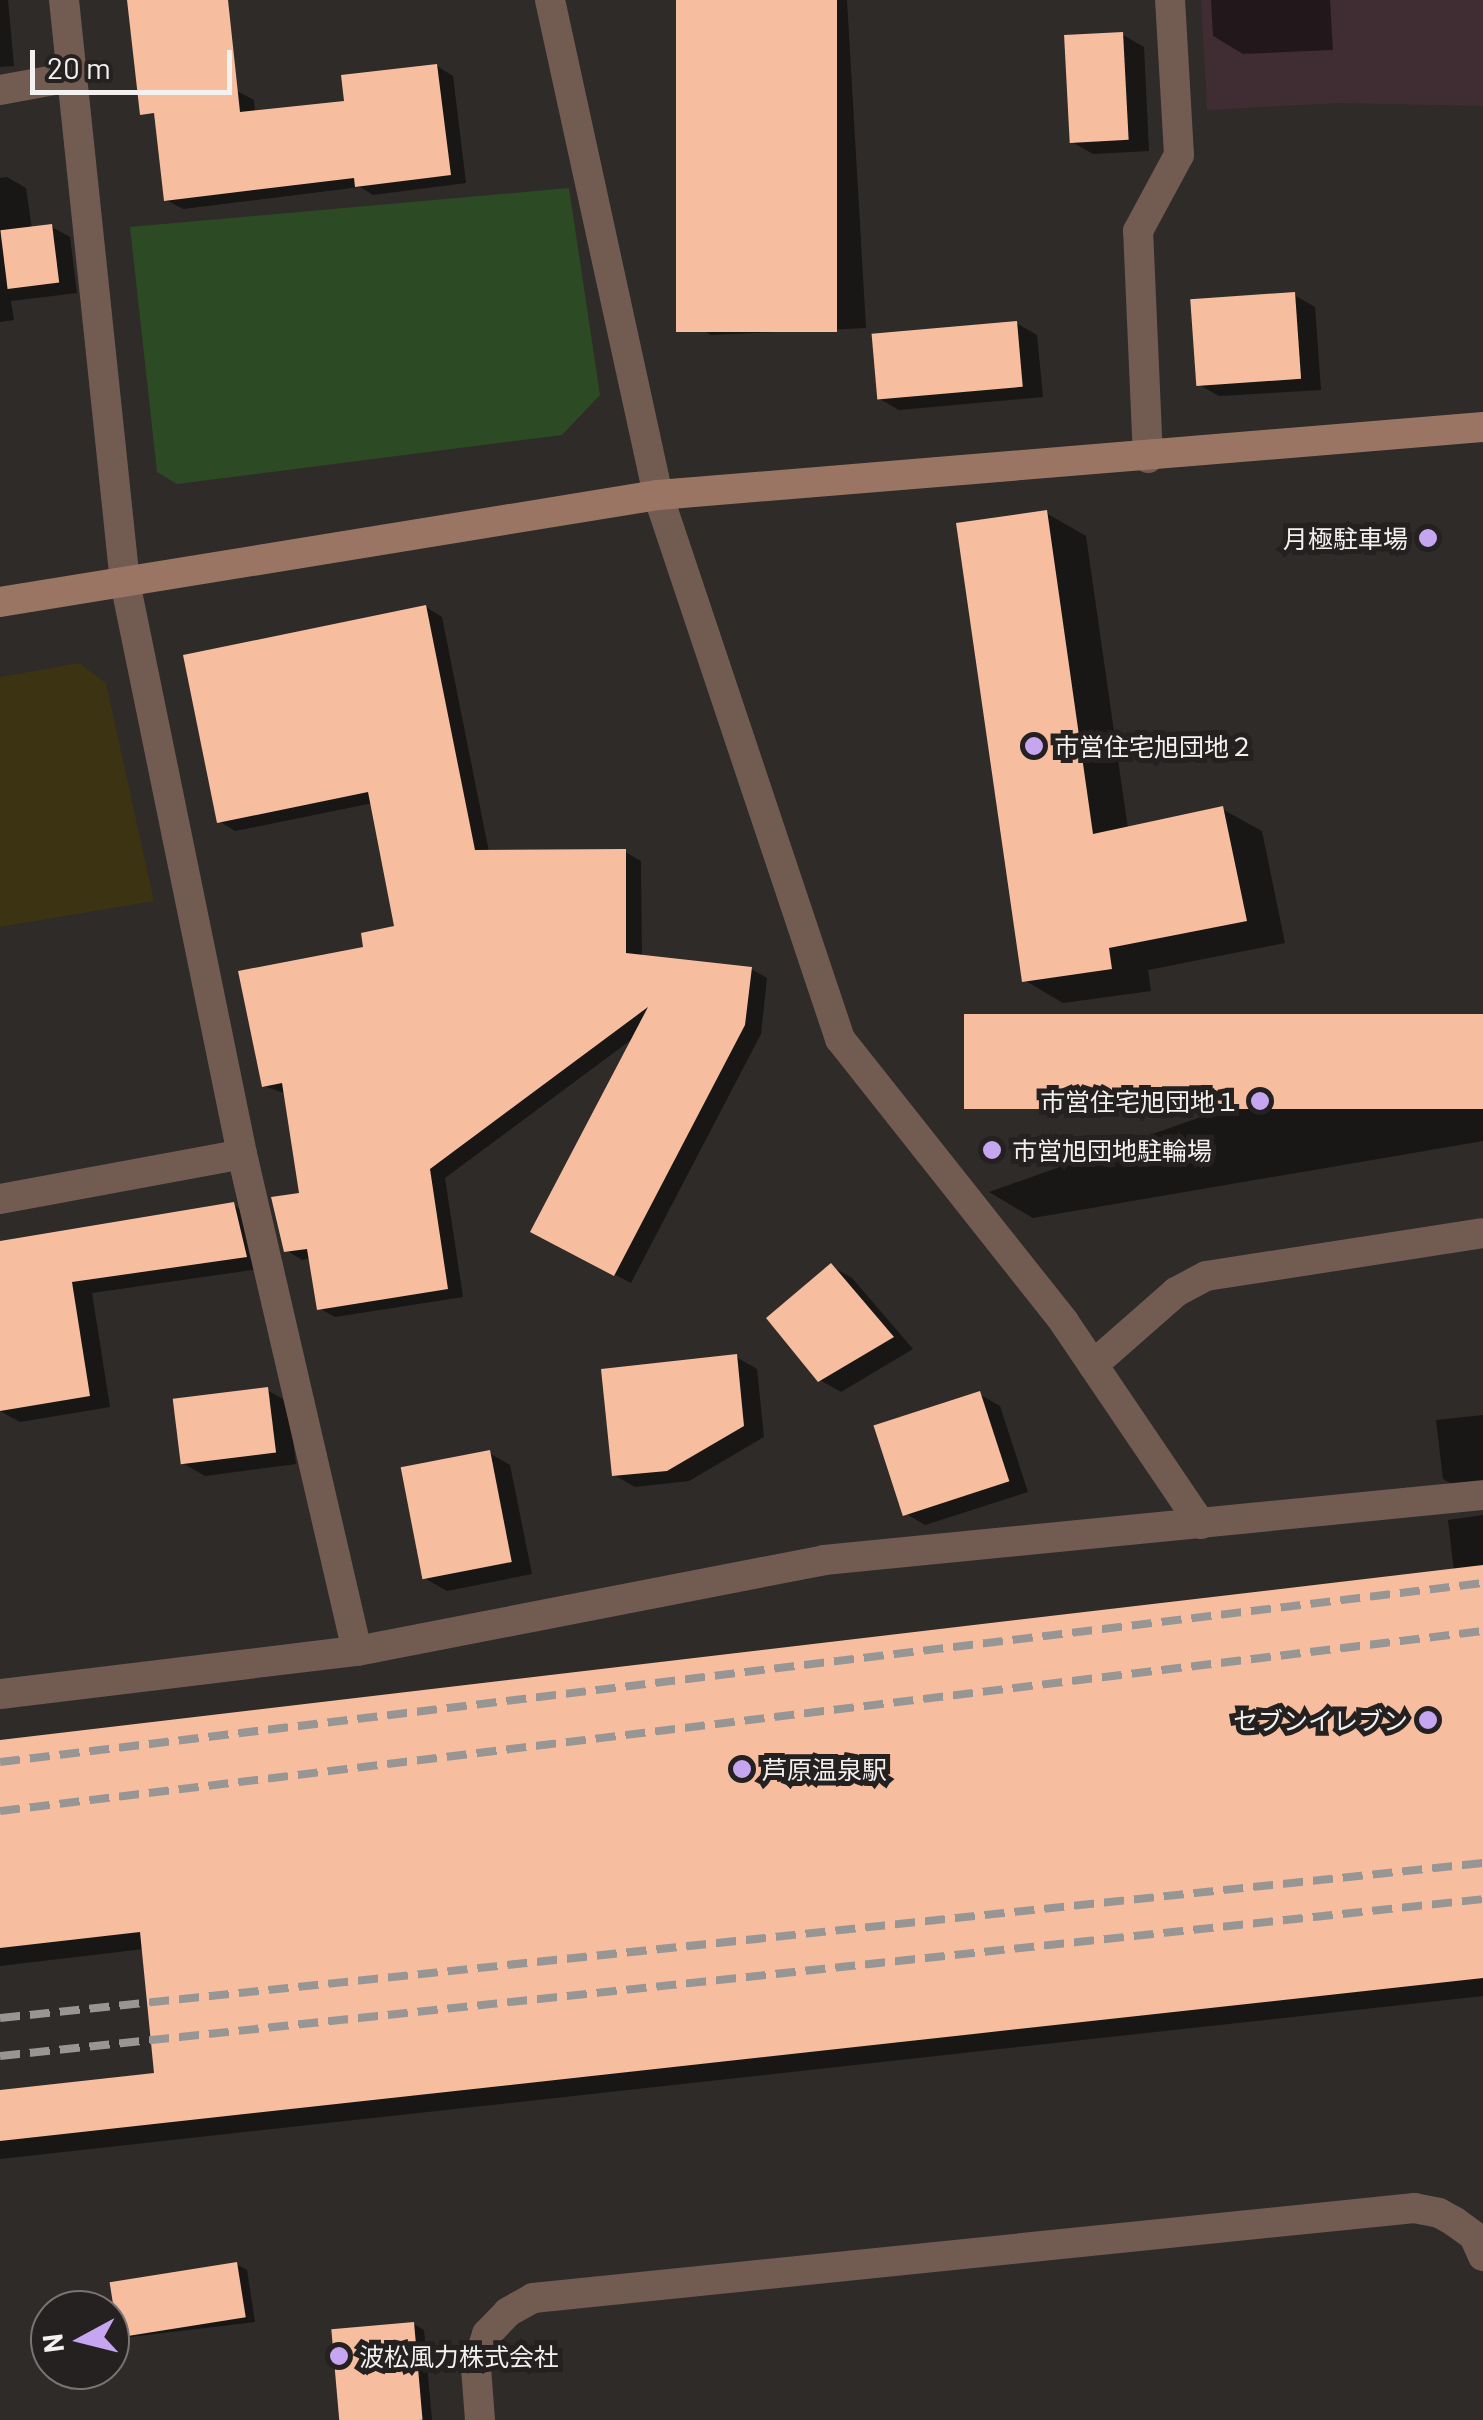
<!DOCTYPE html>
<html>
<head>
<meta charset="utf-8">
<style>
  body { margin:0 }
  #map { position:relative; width:1483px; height:2420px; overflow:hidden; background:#2e2b29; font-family:Barlow,"Noto Sans JP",sans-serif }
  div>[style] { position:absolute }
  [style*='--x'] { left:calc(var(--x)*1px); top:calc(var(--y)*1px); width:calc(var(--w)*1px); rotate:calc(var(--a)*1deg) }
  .industrial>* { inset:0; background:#402d34 }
  .green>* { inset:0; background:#2c4b24 }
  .sand>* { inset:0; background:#3b3312 }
  .shadow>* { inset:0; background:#0007 }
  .building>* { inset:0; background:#f7bd9f; transform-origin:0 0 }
  .street>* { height:30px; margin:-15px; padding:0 15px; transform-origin:15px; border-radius:15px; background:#725b50 }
  .secondary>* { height:30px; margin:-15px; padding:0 15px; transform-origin:15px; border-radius:15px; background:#9a7564 }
  .rail>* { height:8px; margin-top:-4px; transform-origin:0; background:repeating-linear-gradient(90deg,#989694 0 20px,transparent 0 30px) }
  .dots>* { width:28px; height:28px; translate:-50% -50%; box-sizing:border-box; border:5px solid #242120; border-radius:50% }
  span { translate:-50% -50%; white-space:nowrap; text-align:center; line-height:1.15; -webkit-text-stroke:10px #242120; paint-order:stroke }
  .poi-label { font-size:25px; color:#f3f1ef }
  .right { translate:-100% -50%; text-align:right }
  .left { translate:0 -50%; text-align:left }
  .north { position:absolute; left:30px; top:2290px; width:100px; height:100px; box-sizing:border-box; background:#242120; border:2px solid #777473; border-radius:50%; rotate:263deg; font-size:28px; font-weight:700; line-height:40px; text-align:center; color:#f3f1ef }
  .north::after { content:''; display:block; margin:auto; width:35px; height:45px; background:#c6a6f0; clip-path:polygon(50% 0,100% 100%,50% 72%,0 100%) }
  .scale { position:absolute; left:30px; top:50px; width:202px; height:45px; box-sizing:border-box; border:5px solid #f3f1ef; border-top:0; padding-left:12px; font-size:30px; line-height:35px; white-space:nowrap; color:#f3f1ef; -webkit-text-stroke:8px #242120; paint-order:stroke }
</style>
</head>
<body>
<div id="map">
  <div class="industrial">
    <i style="clip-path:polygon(1201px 0,1483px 0,1483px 106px,1340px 103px,1207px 110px)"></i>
  </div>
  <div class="green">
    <i style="clip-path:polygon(569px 188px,600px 395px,562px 435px,177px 484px,157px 472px,130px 227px)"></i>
  </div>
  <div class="sand">
    <i style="clip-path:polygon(79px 663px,106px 683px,154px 901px,0 927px,0 677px)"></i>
  </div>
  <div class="shadow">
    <i style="clip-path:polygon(0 0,8px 0,14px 66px,0 67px)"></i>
    <i style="clip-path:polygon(679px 0,847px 0,866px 328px,711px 335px,701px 329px)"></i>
    <i style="clip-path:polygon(1211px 0,1330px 0,1333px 50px,1243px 54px,1213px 36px)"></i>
    <i style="clip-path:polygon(1123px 35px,1144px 47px,1149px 151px,1093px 154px,1072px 142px)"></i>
    <i style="clip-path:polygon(437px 66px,453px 76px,466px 183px,373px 195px,360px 187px,183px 209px,166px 200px,237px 91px,254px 100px,255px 113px,347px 103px)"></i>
    <i style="clip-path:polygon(7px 177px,26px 188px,32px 229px,52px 227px,70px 237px,77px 293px,11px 301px,14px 320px,0 322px,0 178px)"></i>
    <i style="clip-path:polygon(1294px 295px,1315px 307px,1321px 390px,1219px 396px,1198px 384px)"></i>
    <i style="clip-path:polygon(1016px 323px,1037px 335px,1043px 397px,899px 410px,878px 398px)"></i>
    <i style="clip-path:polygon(1046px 513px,1086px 536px,1128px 829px,1222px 809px,1262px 831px,1285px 943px,1148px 970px,1151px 991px,1063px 1003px,1024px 980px)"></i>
    <i style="clip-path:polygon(426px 607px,442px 617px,489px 852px,625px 852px,641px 861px,642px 958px,751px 969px,767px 978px,761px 1034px,631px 1283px,549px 1240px,635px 1037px,445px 1178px,463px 1297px,335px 1317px,319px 1308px,311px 1258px,302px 1260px,286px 1250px,301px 1195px,286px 1094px,264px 1086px,366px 949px,397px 928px,373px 803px,235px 831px,219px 821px)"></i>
    <i style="clip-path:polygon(1483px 1017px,1483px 1141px,1033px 1218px,989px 1192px)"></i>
    <i style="clip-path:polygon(233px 1205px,254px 1217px,266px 1268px,92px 1293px,110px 1407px,20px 1422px,0 1411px,0 1244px)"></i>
    <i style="clip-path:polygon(831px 1266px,852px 1278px,913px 1349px,841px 1392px,820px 1380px)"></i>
    <i style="clip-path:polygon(736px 1357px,757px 1369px,764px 1437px,689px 1481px,635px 1487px,614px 1475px)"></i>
    <i style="clip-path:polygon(267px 1390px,288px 1402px,296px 1464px,205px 1476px,184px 1464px)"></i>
    <i style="clip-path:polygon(979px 1394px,1000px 1406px,1028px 1492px,925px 1525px,905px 1513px)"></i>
    <i style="clip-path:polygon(1483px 1415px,1483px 1494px,1471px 1495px,1443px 1479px,1436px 1420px)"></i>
    <i style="clip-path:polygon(489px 1453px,510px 1465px,532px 1574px,447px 1591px,426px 1579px)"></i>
    <i style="clip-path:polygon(1483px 1515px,1483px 1996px,0 2159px,0 2092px,156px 2075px,144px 1949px,0 1966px,0 1742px,1454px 1571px,1448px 1520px)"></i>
    <i style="clip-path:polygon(236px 2264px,247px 2270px,255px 2322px,130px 2337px,120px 2331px)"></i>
    <i style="clip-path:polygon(414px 2324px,424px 2330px,432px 2420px,342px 2420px)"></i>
  </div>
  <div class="building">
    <i style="clip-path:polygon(127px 0,228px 0,240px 112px,344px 101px,341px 75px,437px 64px,451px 175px,355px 187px,354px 178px,164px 201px,154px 113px,140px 115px)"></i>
    <i style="left:676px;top:0;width:161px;height:332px"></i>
    <i style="left:1123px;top:32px;width:108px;height:59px;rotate:87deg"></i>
    <i style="left:52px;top:224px;width:59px;height:52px;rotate:83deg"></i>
    <i style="left:1295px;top:292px;width:87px;height:105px;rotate:86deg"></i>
    <i style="left:1017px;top:321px;width:66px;height:146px;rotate:85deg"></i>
    <i style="clip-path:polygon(1047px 510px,1093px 834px,1223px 806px,1247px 921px,1109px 948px,1112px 969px,1022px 982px,956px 523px)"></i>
    <i style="clip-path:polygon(426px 605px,475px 850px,626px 849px,626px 953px,752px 967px,745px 1025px,614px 1276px,530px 1232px,648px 1007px,430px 1169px,448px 1289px,317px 1310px,307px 1249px,284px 1252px,271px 1197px,299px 1193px,282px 1083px,262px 1087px,238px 971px,363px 947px,361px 933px,394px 926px,368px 792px,217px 823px,183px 655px)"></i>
    <i style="left:1483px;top:1014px;width:95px;height:519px;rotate:90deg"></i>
    <i style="clip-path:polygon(234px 1202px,247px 1257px,72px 1282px,90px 1396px,0 1411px,0 1241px)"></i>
    <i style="clip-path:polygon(831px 1263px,894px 1337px,818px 1382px,766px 1318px)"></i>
    <i style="clip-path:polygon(737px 1354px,744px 1426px,667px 1471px,612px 1476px,601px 1369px)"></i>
    <i style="left:268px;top:1387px;width:66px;height:96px;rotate:83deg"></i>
    <i style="left:980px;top:1391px;width:95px;height:112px;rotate:72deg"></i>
    <i style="left:490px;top:1450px;width:114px;height:91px;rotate:79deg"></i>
    <i style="clip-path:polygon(1483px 1565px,1483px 1978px,0 2141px,0 2090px,154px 2073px,140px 1932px,0 1948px,0 1740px)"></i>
    <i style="left:237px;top:2262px;width:56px;height:129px;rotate:81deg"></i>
    <i style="left:414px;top:2322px;width:98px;height:83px;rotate:85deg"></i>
  </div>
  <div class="street">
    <i style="--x:64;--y:0;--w:585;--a:84.02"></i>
    <i style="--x:125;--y:582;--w:584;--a:78.44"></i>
    <i style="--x:242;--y:1154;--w:510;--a:76.97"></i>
    <i style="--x:550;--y:0;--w:507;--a:77.69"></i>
    <i style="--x:658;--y:495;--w:574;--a:71.5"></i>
    <i style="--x:840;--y:1039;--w:361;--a:51.6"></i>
    <i style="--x:1064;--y:1322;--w:244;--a:55.9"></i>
    <i style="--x:0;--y:90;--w:72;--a:-10.4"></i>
    <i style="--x:1148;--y:458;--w:227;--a:-92.5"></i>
    <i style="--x:1138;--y:231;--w:86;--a:-61.7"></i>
    <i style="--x:1179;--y:155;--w:155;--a:-93.3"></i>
    <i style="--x:0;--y:1199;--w:246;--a:-10.5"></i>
    <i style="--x:1093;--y:1365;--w:111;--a:-41.3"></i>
    <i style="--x:1176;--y:1292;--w:34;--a:-28"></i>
    <i style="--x:1206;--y:1276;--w:280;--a:-8.8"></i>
    <i style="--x:0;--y:1694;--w:360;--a:-6.9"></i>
    <i style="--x:357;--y:1651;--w:476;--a:-11"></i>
    <i style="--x:824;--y:1560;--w:662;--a:-5.63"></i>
    <i style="--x:480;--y:2420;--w:52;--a:-94.4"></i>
    <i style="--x:476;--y:2368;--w:36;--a:-72"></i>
    <i style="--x:487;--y:2334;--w:30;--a:-46"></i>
    <i style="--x:508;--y:2312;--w:29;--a:-29"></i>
    <i style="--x:533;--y:2298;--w:886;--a:-5.83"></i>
    <i style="--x:1414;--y:2208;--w:25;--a:11"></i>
    <i style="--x:1439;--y:2213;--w:18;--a:29"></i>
    <i style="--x:1455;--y:2222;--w:24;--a:36"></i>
    <i style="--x:1474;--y:2236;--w:22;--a:66"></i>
  </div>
  <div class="secondary">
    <i style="--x:0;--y:602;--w:667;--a:-9.24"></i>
    <i style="--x:658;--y:495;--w:828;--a:-4.71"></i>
  </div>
  <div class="rail">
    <i style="--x:0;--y:1762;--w:1494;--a:-6.88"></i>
    <i style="--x:0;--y:1811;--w:1494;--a:-6.92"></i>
    <i style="--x:0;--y:2018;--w:1491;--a:-5.97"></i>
    <i style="--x:0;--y:2056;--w:1491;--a:-6.04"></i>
  </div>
  <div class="dots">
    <i style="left:1428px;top:538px;background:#c6a6f0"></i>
    <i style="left:1034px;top:746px;background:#c6a6f0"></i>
    <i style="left:1260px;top:1101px;background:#c6a6f0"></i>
    <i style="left:992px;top:1150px;background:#c6a6f0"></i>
    <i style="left:1428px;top:1720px;background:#c6a6f0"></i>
    <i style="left:742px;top:1769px;background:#c6a6f0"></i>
    <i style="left:339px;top:2356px;background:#c6a6f0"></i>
  </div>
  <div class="poi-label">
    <span class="right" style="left:1408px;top:538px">月極駐車場</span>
    <span class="left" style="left:1054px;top:746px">市営住宅旭団地２</span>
    <span class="right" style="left:1240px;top:1101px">市営住宅旭団地１</span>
    <span class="left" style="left:1012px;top:1150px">市営旭団地駐輪場</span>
    <span class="right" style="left:1408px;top:1720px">セブンイレブン</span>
    <span class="left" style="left:762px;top:1769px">芦原温泉駅</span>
    <span class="left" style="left:359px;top:2356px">波松風力株式会社</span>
  </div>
  <div class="north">N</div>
  <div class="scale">20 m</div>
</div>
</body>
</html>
